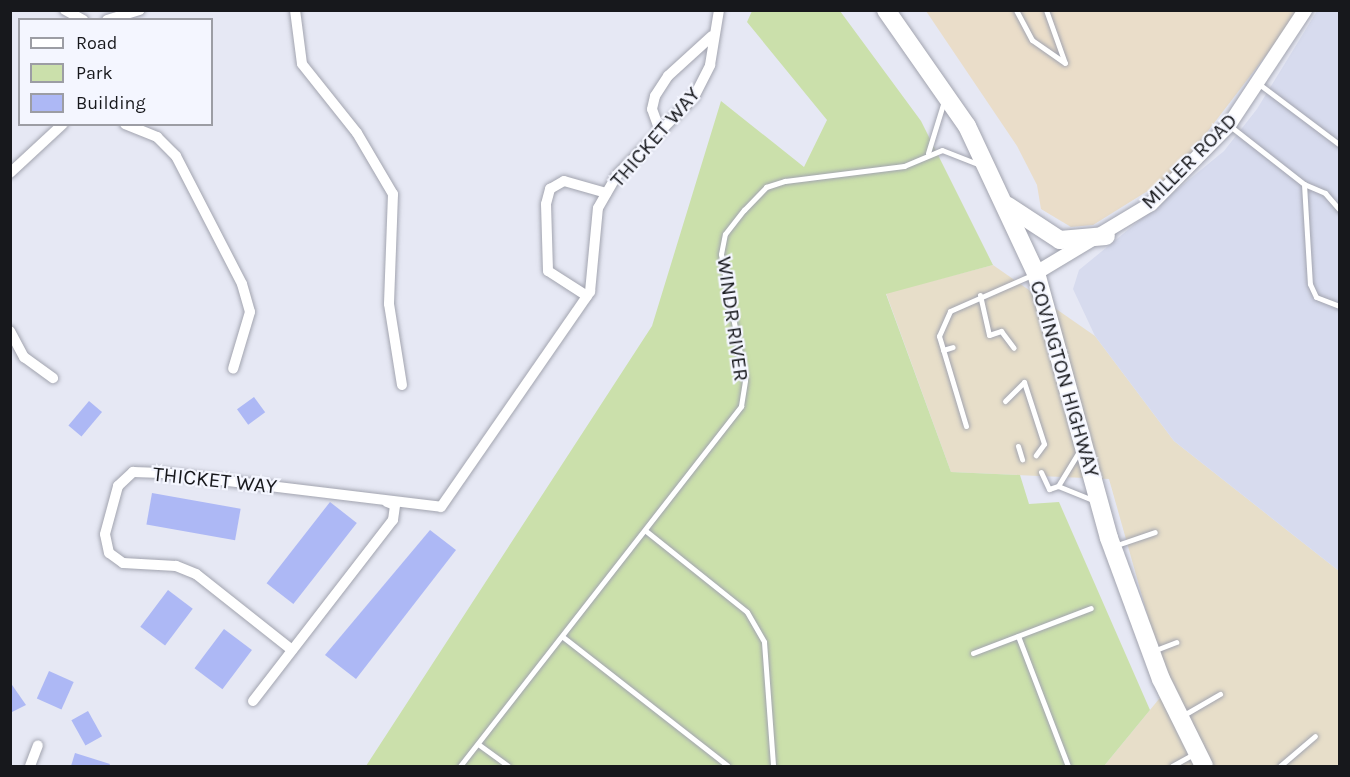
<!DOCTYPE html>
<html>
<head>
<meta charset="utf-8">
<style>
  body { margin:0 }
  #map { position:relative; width:1350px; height:777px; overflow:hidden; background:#e6e8f4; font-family:Karla,sans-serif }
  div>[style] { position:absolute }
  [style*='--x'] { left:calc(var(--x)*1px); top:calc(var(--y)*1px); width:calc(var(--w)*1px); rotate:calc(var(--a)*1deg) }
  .commercial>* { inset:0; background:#e7dec9 }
  .industrial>* { inset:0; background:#eaddc9 }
  .built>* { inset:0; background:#d7dbee }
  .green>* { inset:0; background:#cbe0ab }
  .building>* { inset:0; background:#adb8f5; transform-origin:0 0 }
  .roads { filter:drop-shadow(0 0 2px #a2a4af) drop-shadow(0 0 2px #a2a4af) }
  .service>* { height:5px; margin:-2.5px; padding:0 2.5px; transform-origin:2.5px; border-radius:2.5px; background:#fff }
  .minor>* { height:10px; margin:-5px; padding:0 5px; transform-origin:5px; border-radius:5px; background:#fff }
  .tertiary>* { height:14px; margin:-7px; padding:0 7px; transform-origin:7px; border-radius:7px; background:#fff }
  .primary>* { height:18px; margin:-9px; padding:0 9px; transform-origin:9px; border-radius:9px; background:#fff }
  span { translate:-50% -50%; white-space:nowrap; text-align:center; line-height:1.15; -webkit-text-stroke:4.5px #f4f6ff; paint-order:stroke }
  .street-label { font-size:21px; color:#17181c }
  .frame { position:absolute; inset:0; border:12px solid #17181c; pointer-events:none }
  .legend { position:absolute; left:18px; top:18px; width:195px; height:108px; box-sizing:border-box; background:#f4f6ff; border:2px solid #9c9da4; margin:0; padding:8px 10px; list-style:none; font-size:18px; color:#17181c }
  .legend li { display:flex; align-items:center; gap:12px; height:30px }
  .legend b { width:30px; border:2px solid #9c9da4 }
</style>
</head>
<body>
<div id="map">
  <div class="commercial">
    <i style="clip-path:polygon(993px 265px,1095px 336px,1174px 441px,1339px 571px,1339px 766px,1104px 766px,1168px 688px,1109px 479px,951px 472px,886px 293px)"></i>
  </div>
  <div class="industrial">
    <i style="clip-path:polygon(926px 11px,1300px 11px,1175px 174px,1093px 225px,1071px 227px,1041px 209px,1037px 185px,1017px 146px)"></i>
  </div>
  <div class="built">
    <i style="clip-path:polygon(1317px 11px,1339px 11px,1339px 571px,1174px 441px,1095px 336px,1073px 289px,1079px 270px,1224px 151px,1257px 109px)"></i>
  </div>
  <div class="green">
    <i style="clip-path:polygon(752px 11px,840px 11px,921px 121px,993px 265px,886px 294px,951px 472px,1020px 475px,1029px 504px,1059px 502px,1150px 710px,1104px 766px,366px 766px,652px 326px,721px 101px,804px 167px,827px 120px,747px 22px)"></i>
  </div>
  <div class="building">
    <i style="left:254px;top:397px;width:19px;height:21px;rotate:54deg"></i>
    <i style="left:89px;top:401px;width:17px;height:32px;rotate:40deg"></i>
    <i style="left:152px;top:493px;width:90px;height:32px;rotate:10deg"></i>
    <i style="left:330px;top:502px;width:34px;height:103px;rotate:38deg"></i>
    <i style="clip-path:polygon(430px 530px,456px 550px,356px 679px,325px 655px)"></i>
    <i style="left:168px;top:590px;width:31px;height:46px;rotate:37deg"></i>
    <i style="left:224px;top:629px;width:35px;height:49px;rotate:37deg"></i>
    <i style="left:49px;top:671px;width:27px;height:30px;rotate:24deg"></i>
    <i style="clip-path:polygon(10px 682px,26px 705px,10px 713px)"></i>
    <i style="left:88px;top:711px;width:29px;height:19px;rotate:61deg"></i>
    <i style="clip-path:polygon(75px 753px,110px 764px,109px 766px,71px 766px)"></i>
  </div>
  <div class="roads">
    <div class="service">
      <i style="--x:1016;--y:10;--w:34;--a:62"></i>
      <i style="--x:1032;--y:40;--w:40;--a:34.9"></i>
      <i style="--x:1046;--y:10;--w:56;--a:70.3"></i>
      <i style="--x:1259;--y:84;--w:101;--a:37"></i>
      <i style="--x:1230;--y:126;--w:94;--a:38.1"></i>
      <i style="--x:1304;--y:184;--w:23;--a:23"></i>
      <i style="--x:1325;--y:193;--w:23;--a:49"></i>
      <i style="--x:928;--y:153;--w:54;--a:-72.9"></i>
      <i style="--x:1304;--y:184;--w:100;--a:86.6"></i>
      <i style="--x:1310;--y:284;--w:14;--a:65"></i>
      <i style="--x:1316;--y:297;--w:26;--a:21"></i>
      <i style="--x:980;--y:295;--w:41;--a:77.3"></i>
      <i style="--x:989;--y:335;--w:13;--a:-18"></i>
      <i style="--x:1001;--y:331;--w:21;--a:53"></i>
      <i style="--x:943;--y:350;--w:10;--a:-17"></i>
      <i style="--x:1005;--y:401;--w:27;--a:-45"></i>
      <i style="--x:1024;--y:382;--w:65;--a:72.1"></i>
      <i style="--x:1044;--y:444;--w:14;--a:126"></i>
      <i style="--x:966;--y:426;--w:94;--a:-106.7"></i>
      <i style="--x:939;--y:336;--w:27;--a:-66"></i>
      <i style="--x:950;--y:311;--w:90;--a:-23.7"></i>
      <i style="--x:1018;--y:446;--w:14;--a:73"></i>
      <i style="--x:1041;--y:472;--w:19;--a:65"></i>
      <i style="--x:1049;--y:489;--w:9;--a:-18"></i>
      <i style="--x:1058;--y:486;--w:42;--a:-58.6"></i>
      <i style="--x:1058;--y:486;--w:38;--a:22"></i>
      <i style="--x:646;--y:531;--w:129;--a:38.7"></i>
      <i style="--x:747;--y:612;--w:34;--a:60"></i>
      <i style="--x:764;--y:642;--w:124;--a:85.8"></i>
      <i style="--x:1114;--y:546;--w:43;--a:-18.9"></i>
      <i style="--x:1018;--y:636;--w:139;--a:69"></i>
      <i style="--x:563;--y:637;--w:209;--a:38"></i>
      <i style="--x:1153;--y:651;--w:25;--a:-21"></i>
      <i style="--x:973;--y:653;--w:126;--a:-20.9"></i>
      <i style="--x:1182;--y:716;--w:44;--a:-30.1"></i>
      <i style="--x:478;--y:744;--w:37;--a:36"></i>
      <i style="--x:460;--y:766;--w:457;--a:-52"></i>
      <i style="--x:741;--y:406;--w:26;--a:-81"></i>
      <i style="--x:745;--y:380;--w:128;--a:-100.8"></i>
      <i style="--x:721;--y:254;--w:20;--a:-79"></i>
      <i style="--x:725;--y:234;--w:31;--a:-52"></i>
      <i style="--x:744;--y:210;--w:32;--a:-46"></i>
      <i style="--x:766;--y:187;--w:20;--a:-18"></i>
      <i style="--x:785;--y:181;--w:120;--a:-7.2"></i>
      <i style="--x:904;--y:166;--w:41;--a:-22.8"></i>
      <i style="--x:942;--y:150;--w:41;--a:21.5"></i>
      <i style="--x:1172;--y:766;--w:25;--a:-29"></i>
      <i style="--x:1280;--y:766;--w:46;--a:-40.6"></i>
    </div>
    <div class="minor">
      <i style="--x:65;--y:10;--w:21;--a:29"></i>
      <i style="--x:295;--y:10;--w:54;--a:82.6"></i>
      <i style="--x:302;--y:64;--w:88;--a:51.4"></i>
      <i style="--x:357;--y:133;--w:71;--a:59.5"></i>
      <i style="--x:393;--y:194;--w:110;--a:92.1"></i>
      <i style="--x:389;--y:304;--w:82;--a:80.9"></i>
      <i style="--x:107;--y:20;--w:34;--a:-17"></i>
      <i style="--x:125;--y:124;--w:35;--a:22"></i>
      <i style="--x:157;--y:137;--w:27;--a:45"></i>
      <i style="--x:176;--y:156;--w:144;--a:62.7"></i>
      <i style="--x:242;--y:284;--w:29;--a:74"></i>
      <i style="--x:250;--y:312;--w:59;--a:106.6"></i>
      <i style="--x:660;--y:131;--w:23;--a:-110"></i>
      <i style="--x:652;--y:109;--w:13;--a:-77"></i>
      <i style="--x:655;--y:96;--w:24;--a:-57"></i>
      <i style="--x:668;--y:76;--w:59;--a:-42.3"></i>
      <i style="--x:10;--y:173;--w:72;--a:-42.8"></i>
      <i style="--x:587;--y:296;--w:46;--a:-147.3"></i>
      <i style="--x:548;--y:271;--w:67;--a:-91.7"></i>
      <i style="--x:546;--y:204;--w:16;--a:-75"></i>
      <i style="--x:550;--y:189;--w:16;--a:-30"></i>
      <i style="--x:564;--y:181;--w:44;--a:15.9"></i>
      <i style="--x:10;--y:331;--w:30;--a:62"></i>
      <i style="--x:24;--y:357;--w:36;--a:36"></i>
      <i style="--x:292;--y:650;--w:122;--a:-141.6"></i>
      <i style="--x:196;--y:574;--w:22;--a:-158"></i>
      <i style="--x:176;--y:566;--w:53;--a:-176.8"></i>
      <i style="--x:123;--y:563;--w:17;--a:-144"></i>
      <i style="--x:109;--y:553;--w:19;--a:-102"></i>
      <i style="--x:105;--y:534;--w:50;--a:-74.8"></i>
      <i style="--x:118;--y:486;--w:21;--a:-43"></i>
      <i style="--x:133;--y:472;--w:29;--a:2"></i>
      <i style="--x:162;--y:473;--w:281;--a:6.9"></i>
      <i style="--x:441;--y:507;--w:262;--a:-55.3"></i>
      <i style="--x:590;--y:292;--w:84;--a:-84.6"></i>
      <i style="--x:598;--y:208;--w:38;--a:-60"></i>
      <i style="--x:617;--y:175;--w:110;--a:-45.4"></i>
      <i style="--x:694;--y:97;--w:36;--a:-63"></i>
      <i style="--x:710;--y:65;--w:56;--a:-80.7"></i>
      <i style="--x:253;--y:701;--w:229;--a:-52.3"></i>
      <i style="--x:393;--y:520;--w:15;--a:-82"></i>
      <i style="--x:395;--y:505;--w:9;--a:-159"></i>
      <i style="--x:30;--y:766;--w:22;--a:-69"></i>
    </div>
    <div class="tertiary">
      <i style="--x:1036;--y:273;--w:134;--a:-31"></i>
      <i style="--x:1151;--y:204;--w:111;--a:-45.4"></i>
      <i style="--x:1229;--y:125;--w:138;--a:-56.5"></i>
    </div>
    <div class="primary">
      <i style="--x:886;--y:10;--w:141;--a:55.1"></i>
      <i style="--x:967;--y:126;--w:162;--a:64.9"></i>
      <i style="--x:1036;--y:273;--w:275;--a:74.6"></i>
      <i style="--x:1109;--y:538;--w:150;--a:69.8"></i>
      <i style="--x:1161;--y:679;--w:97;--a:63.7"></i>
      <i style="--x:1008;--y:206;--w:62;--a:33.2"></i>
      <i style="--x:1060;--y:240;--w:46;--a:-5"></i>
    </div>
  </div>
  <div class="street-label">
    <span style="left:655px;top:137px;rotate:-49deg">THICKET WAY</span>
    <span style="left:1189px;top:161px;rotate:-45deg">MILLER ROAD</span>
    <span style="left:733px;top:319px;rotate:82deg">WINDR RIVER</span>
    <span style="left:1065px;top:379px;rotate:74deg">COVINGTON HIGHWAY</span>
    <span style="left:215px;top:480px;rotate:6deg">THICKET WAY</span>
  </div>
  <div class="frame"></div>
  <ul class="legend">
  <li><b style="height:8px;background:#fff"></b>Road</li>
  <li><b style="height:16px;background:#cbe0ab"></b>Park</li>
  <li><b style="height:16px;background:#adb8f5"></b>Building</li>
  </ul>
</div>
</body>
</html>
